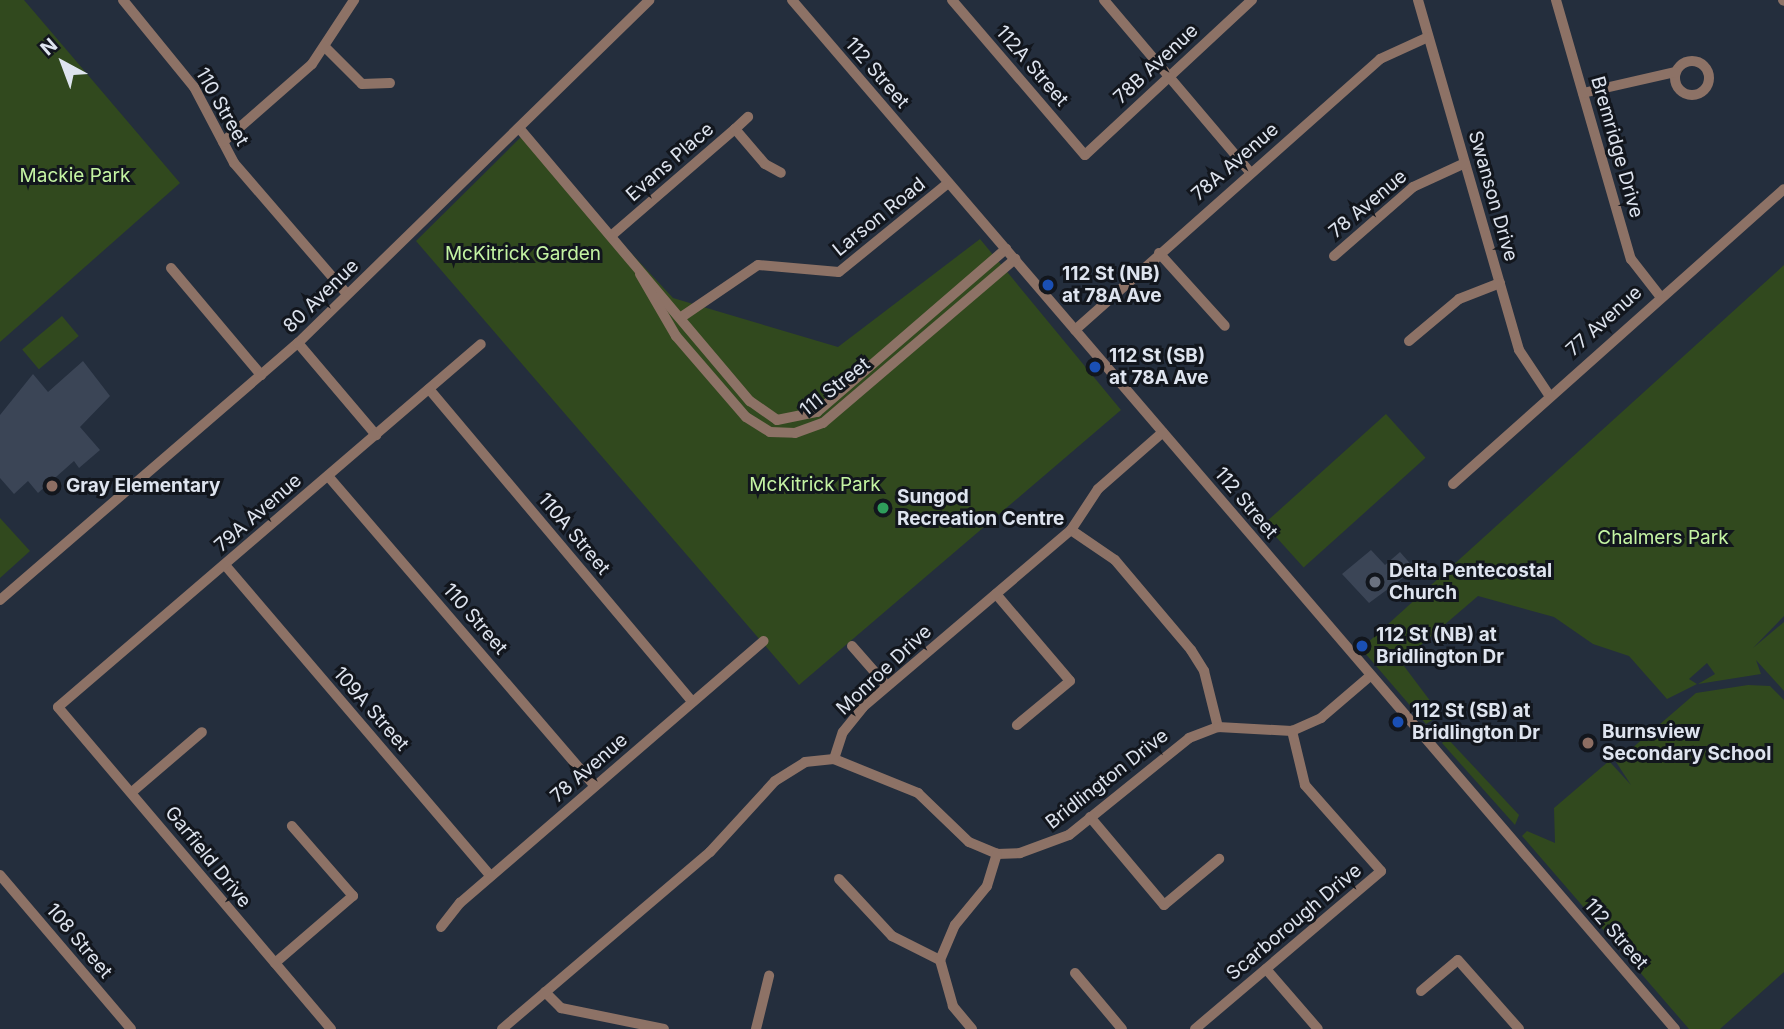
<!DOCTYPE html>
<html>
<head>
<meta charset="utf-8">
<style>
  body { margin:0 }
  #map { position:relative; width:1784px; height:1029px; overflow:hidden; background:#242e3d; font-family:Inter,sans-serif }
  div>[style] { position:absolute }
  [style*='--x'] { left:calc(var(--x)*1px); top:calc(var(--y)*1px); width:calc(var(--w)*1px); rotate:calc(var(--a)*1deg) }
  .green>* { inset:0; background:#31491e; transform-origin:0 0 }
  .building>* { inset:0; background:#3b4556 }
  .minor>* { height:10px; margin:-5px; padding:0 5px; transform-origin:5px; border-radius:5px; background:#8d7266 }
  .minor>.ring { margin:-5px; padding:0; box-sizing:content-box; background:none; border:10px solid #8d7266; border-radius:50% }
  .dots>* { width:19px; height:19px; translate:-50% -50%; box-sizing:border-box; border:4px solid #12161d; border-radius:50% }
  span { translate:-50% -50%; white-space:nowrap; text-align:center; line-height:1.15; -webkit-text-stroke:6px #12161d; paint-order:stroke }
  .street-label { font-size:19px; color:#dee4ef }
  .park-label { font-size:19px; color:#c4f4a3 }
  .poi-label { font-size:19px; color:#dee4ef; font-weight:700 }
  .left { translate:0 -50%; text-align:left }
  .north { position:absolute; left:28px; top:28px; width:70px; height:70px; -webkit-text-stroke:5px #12161d; paint-order:stroke; rotate:319deg; font-size:19px; font-weight:700; line-height:28px; text-align:center; color:#dee4ef }
  .north::after { content:''; display:block; margin:auto; width:24px; height:32px; background:#dee4ef; clip-path:polygon(50% 0,100% 100%,50% 72%,0 100%) }
</style>
</head>
<body>
<div id="map">
  <div class="green">
    <i style="clip-path:polygon(0 0,24px 0,180px 183px,0 342px)"></i>
    <i style="clip-path:polygon(522px 136px,673px 298px,838px 347px,980px 239px,1121px 410px,799px 685px,416px 241px)"></i>
    <i style="clip-path:polygon(1784px 265px,1784px 616px,1753px 648px,1784px 622px,1784px 691px,1756px 660px,1761px 674px,1698px 684px,1715px 674px,1707px 663px,1689px 679px,1697px 684px,1667px 699px,1629px 656px,1593px 644px,1554px 617px,1478px 596px,1401px 662px,1434px 706px,1434px 719px,1426px 724px,1364px 652px,1365px 645px)"></i>
    <i style="left:62px;top:316px;width:26px;height:52px;rotate:50deg"></i>
    <i style="left:1386px;top:414px;width:59px;height:164px;rotate:48deg"></i>
    <i style="clip-path:polygon(0 518px,30px 551px,0 578px)"></i>
    <i style="clip-path:polygon(1748px 685px,1770px 686px,1784px 700px,1784px 972px,1720px 1029px,1689px 1029px,1522px 836px,1527px 831px,1555px 843px,1554px 808px,1609px 761px,1631px 785px,1616px 762px,1696px 693px)"></i>
    <i style="clip-path:polygon(1447px 738px,1519px 815px,1515px 825px,1442px 743px)"></i>
  </div>
  <div class="building">
    <i style="clip-path:polygon(83px 361px,110px 396px,80px 427px,100px 450px,79px 468px,74px 461px,38px 493px,28px 481px,14px 494px,0 478px,0 415px,33px 374px,48px 392px)"></i>
    <i style="clip-path:polygon(1371px 550px,1385px 565px,1400px 552px,1415px 569px,1369px 603px,1342px 574px)"></i>
  </div>
  <div class="minor">
    <i style="--x:123;--y:0;--w:112;--a:50.8"></i>
    <i style="--x:194;--y:87;--w:86;--a:62.2"></i>
    <i style="--x:234;--y:163;--w:173;--a:49.2"></i>
    <i style="--x:792;--y:0;--w:1356;--a:49.37"></i>
    <i style="--x:952;--y:0;--w:204;--a:49.4"></i>
    <i style="--x:1085;--y:155;--w:228;--a:-42.9"></i>
    <i style="--x:1104;--y:0;--w:226;--a:49.7"></i>
    <i style="--x:1418;--y:0;--w:364;--a:73.9"></i>
    <i style="--x:1519;--y:350;--w:54;--a:56.3"></i>
    <i style="--x:1556;--y:0;--w:270;--a:73.9"></i>
    <i style="--x:1631;--y:259;--w:46;--a:52.1"></i>
    <i style="--x:1783;--y:0;--w:1;--a:45"></i>
    <i style="--x:325;--y:47;--w:52;--a:45"></i>
    <i style="--x:362;--y:84;--w:28;--a:-2"></i>
    <i class="ring" style="left:1675px;top:61px;width:24px;height:24px"></i>
    <i style="--x:1583;--y:93;--w:94;--a:-12.9"></i>
    <i style="--x:519;--y:128;--w:358;--a:49.8"></i>
    <i style="--x:750;--y:401;--w:33;--a:35"></i>
    <i style="--x:777;--y:420;--w:41;--a:-11.3"></i>
    <i style="--x:817;--y:412;--w:250;--a:-40.8"></i>
    <i style="--x:735;--y:129;--w:18;--a:-43"></i>
    <i style="--x:223;--y:142;--w:118;--a:-41.2"></i>
    <i style="--x:312;--y:64;--w:77;--a:-56.7"></i>
    <i style="--x:611;--y:236;--w:164;--a:-40.8"></i>
    <i style="--x:735;--y:129;--w:46;--a:49.4"></i>
    <i style="--x:765;--y:164;--w:18;--a:29"></i>
    <i style="--x:1159;--y:253;--w:98;--a:47.9"></i>
    <i style="--x:1334;--y:256;--w:105;--a:-41.1"></i>
    <i style="--x:1413;--y:187;--w:57;--a:-24.8"></i>
    <i style="--x:171;--y:268;--w:140;--a:49.9"></i>
    <i style="--x:640;--y:274;--w:72;--a:59.9"></i>
    <i style="--x:676;--y:336;--w:107;--a:49.2"></i>
    <i style="--x:746;--y:417;--w:28;--a:32"></i>
    <i style="--x:770;--y:432;--w:25;--a:2"></i>
    <i style="--x:795;--y:433;--w:30;--a:-20"></i>
    <i style="--x:823;--y:423;--w:253;--a:-40.5"></i>
    <i style="--x:680;--y:318;--w:94;--a:-34.2"></i>
    <i style="--x:758;--y:265;--w:81;--a:4.9"></i>
    <i style="--x:839;--y:272;--w:141;--a:-39.2"></i>
    <i style="--x:1075;--y:330;--w:408;--a:-41.6"></i>
    <i style="--x:1380;--y:59;--w:53;--a:-24.6"></i>
    <i style="--x:1409;--y:341;--w:65;--a:-40"></i>
    <i style="--x:1459;--y:299;--w:44;--a:-21.3"></i>
    <i style="--x:298;--y:343;--w:121;--a:49.7"></i>
    <i style="--x:429;--y:389;--w:409;--a:49.9"></i>
    <i style="--x:328;--y:476;--w:409;--a:49.3"></i>
    <i style="--x:1453;--y:484;--w:443;--a:-41.7"></i>
    <i style="--x:1071;--y:530;--w:53;--a:34.3"></i>
    <i style="--x:1115;--y:560;--w:118;--a:49.8"></i>
    <i style="--x:1191;--y:650;--w:25;--a:58"></i>
    <i style="--x:1204;--y:671;--w:58;--a:76"></i>
    <i style="--x:225;--y:565;--w:409;--a:49.5"></i>
    <i style="--x:996;--y:594;--w:114;--a:49.6"></i>
    <i style="--x:1070;--y:681;--w:69;--a:140.3"></i>
    <i style="--x:0;--y:600;--w:394;--a:-40.8"></i>
    <i style="--x:298;--y:343;--w:491;--a:-44.3"></i>
    <i style="--x:852;--y:646;--w:53;--a:48.8"></i>
    <i style="--x:834;--y:759;--w:91;--a:22"></i>
    <i style="--x:918;--y:793;--w:71;--a:43.9"></i>
    <i style="--x:969;--y:842;--w:30;--a:23"></i>
    <i style="--x:997;--y:854;--w:23;--a:-2"></i>
    <i style="--x:1020;--y:853;--w:52;--a:-20.2"></i>
    <i style="--x:1069;--y:835;--w:154;--a:-38.9"></i>
    <i style="--x:1189;--y:738;--w:31;--a:-21"></i>
    <i style="--x:1218;--y:727;--w:74;--a:3.1"></i>
    <i style="--x:1292;--y:731;--w:32;--a:-24"></i>
    <i style="--x:1321;--y:718;--w:65;--a:-40.6"></i>
    <i style="--x:132;--y:792;--w:92;--a:-40.6"></i>
    <i style="--x:1090;--y:817;--w:115;--a:49.9"></i>
    <i style="--x:1164;--y:905;--w:72;--a:-39.9"></i>
    <i style="--x:0;--y:875;--w:202;--a:49.6"></i>
    <i style="--x:839;--y:879;--w:78;--a:47.1"></i>
    <i style="--x:892;--y:936;--w:54;--a:26.6"></i>
    <i style="--x:441;--y:927;--w:31;--a:-52"></i>
    <i style="--x:460;--y:903;--w:401;--a:-40.8"></i>
    <i style="--x:275;--y:963;--w:103;--a:-40.7"></i>
    <i style="--x:353;--y:896;--w:93;--a:-131.1"></i>
    <i style="--x:1266;--y:969;--w:79;--a:49.1"></i>
    <i style="--x:1075;--y:973;--w:73;--a:50"></i>
    <i style="--x:1421;--y:991;--w:48;--a:-40"></i>
    <i style="--x:1458;--y:960;--w:92;--a:48.5"></i>
    <i style="--x:545;--y:992;--w:23;--a:45"></i>
    <i style="--x:561;--y:1008;--w:105;--a:11.5"></i>
    <i style="--x:331;--y:1029;--w:422;--a:-130.3"></i>
    <i style="--x:58;--y:707;--w:557;--a:-40.63"></i>
    <i style="--x:502;--y:1029;--w:273;--a:-40.4"></i>
    <i style="--x:710;--y:852;--w:96;--a:-47.5"></i>
    <i style="--x:775;--y:781;--w:36;--a:-32"></i>
    <i style="--x:805;--y:762;--w:29;--a:-6"></i>
    <i style="--x:834;--y:759;--w:28;--a:-72"></i>
    <i style="--x:843;--y:732;--w:32;--a:-51"></i>
    <i style="--x:863;--y:707;--w:273;--a:-40.4"></i>
    <i style="--x:1071;--y:530;--w:49;--a:-56.6"></i>
    <i style="--x:1098;--y:489;--w:86;--a:-41.2"></i>
    <i style="--x:756;--y:1029;--w:55;--a:-76.2"></i>
    <i style="--x:972;--y:1029;--w:30;--a:-130"></i>
    <i style="--x:953;--y:1006;--w:48;--a:-105.8"></i>
    <i style="--x:940;--y:960;--w:38;--a:-67"></i>
    <i style="--x:955;--y:925;--w:50;--a:-50.6"></i>
    <i style="--x:987;--y:886;--w:34;--a:-73"></i>
    <i style="--x:1195;--y:1029;--w:244;--a:-40.3"></i>
    <i style="--x:1381;--y:871;--w:115;--a:-131.5"></i>
    <i style="--x:1305;--y:785;--w:56;--a:-103.5"></i>
  </div>
  <div class="dots">
    <i style="left:1048px;top:285px;background:#1a4fb4"></i>
    <i style="left:1095px;top:367px;background:#1a4fb4"></i>
    <i style="left:52px;top:486px;background:#8d6e63"></i>
    <i style="left:883px;top:508px;background:#2e9e5b"></i>
    <i style="left:1375px;top:582px;background:#6b7280"></i>
    <i style="left:1362px;top:646px;background:#1a4fb4"></i>
    <i style="left:1398px;top:722px;background:#1a4fb4"></i>
    <i style="left:1588px;top:743px;background:#8d6e63"></i>
  </div>
  <div class="street-label">
    <span style="left:1156px;top:64px;rotate:-43deg">78B Avenue</span>
    <span style="left:1032px;top:66px;rotate:49deg">112A Street</span>
    <span style="left:877px;top:73px;rotate:49deg">112 Street</span>
    <span style="left:222px;top:107px;rotate:60deg">110 Street</span>
    <span style="left:1617px;top:147px;rotate:74deg">Bremridge Drive</span>
    <span style="left:670px;top:162px;rotate:-41deg">Evans Place</span>
    <span style="left:1235px;top:162px;rotate:-41deg">78A Avenue</span>
    <span style="left:1493px;top:196px;rotate:74deg">Swanson Drive</span>
    <span style="left:1368px;top:204px;rotate:-40deg">78 Avenue</span>
    <span style="left:879px;top:217px;rotate:-39deg">Larson Road</span>
    <span style="left:321px;top:296px;rotate:-44deg">80 Avenue</span>
    <span style="left:1604px;top:321px;rotate:-42deg">77 Avenue</span>
    <span style="left:835px;top:387px;rotate:-38deg">111 Street</span>
    <span style="left:1246px;top:503px;rotate:50deg">112 Street</span>
    <span style="left:258px;top:513px;rotate:-41deg">79A Avenue</span>
    <span style="left:574px;top:534px;rotate:50deg">110A Street</span>
    <span style="left:475px;top:619px;rotate:49deg">110 Street</span>
    <span style="left:884px;top:670px;rotate:-43deg">Monroe Drive</span>
    <span style="left:371px;top:709px;rotate:49deg">109A Street</span>
    <span style="left:589px;top:768px;rotate:-41deg">78 Avenue</span>
    <span style="left:1107px;top:779px;rotate:-38deg">Bridlington Drive</span>
    <span style="left:208px;top:857px;rotate:51deg">Garfield Drive</span>
    <span style="left:1294px;top:922px;rotate:-40deg">Scarborough Drive</span>
    <span style="left:1616px;top:934px;rotate:49deg">112 Street</span>
    <span style="left:79px;top:941px;rotate:50deg">108 Street</span>
  </div>
  <div class="park-label">
    <span style="left:75px;top:176px">Mackie Park</span>
    <span style="left:523px;top:254px">McKitrick Garden</span>
    <span style="left:815px;top:485px">McKitrick Park</span>
    <span style="left:1663px;top:538px">Chalmers Park</span>
  </div>
  <div class="poi-label">
    <span class="left" style="left:1062px;top:285px">112 St (NB)<br>at 78A Ave</span>
    <span class="left" style="left:1109px;top:367px">112 St (SB)<br>at 78A Ave</span>
    <span class="left" style="left:66px;top:486px">Gray Elementary</span>
    <span class="left" style="left:897px;top:508px">Sungod<br>Recreation Centre</span>
    <span class="left" style="left:1389px;top:582px">Delta Pentecostal<br>Church</span>
    <span class="left" style="left:1376px;top:646px">112 St (NB) at<br>Bridlington Dr</span>
    <span class="left" style="left:1412px;top:722px">112 St (SB) at<br>Bridlington Dr</span>
    <span class="left" style="left:1602px;top:743px">Burnsview<br>Secondary School</span>
  </div>
  <div class="north">N</div>
</div>
</body>
</html>
